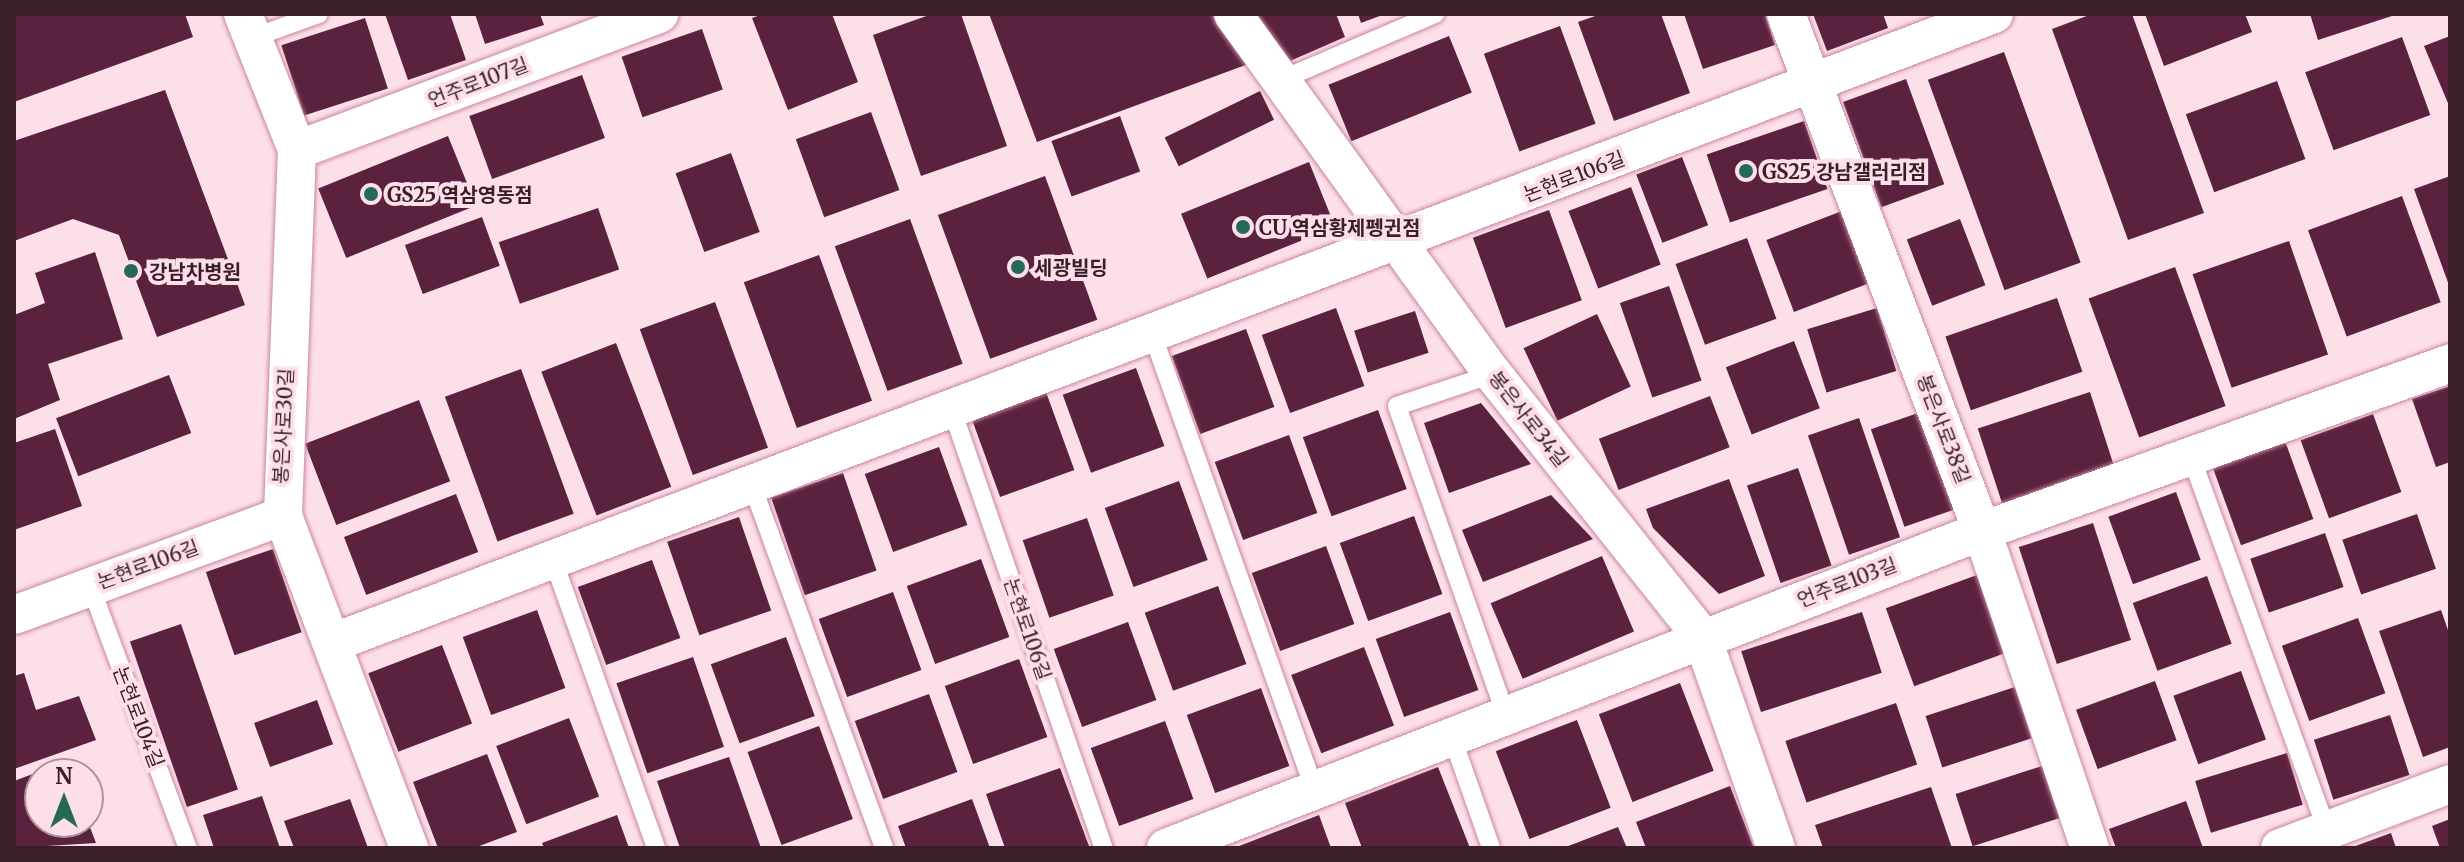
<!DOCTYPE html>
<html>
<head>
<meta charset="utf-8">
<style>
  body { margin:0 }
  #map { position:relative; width:2464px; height:862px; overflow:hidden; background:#fddfea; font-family:Merriweather,"Noto Sans KR",serif }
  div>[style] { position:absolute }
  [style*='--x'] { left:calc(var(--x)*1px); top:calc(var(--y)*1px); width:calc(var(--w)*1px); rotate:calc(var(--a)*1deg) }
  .building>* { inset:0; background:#5b223d; transform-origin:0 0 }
  .roads { filter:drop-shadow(0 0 2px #c985a1) drop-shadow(0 0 2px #c985a1) }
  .lane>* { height:18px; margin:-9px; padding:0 9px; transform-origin:9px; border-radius:9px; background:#fff }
  .street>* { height:38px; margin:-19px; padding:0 19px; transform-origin:19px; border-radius:19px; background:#fff }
  .dots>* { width:22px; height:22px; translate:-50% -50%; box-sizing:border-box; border:4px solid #fddfea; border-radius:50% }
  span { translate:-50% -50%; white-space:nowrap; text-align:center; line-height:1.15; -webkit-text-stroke:8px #fddfea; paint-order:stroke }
  .street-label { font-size:20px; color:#3a1f2a }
  .poi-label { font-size:20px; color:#3a1f2a; font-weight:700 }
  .left { translate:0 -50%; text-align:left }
  .frame { position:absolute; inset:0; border:16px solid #3a1f2a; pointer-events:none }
  .north { position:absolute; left:24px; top:758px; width:80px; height:80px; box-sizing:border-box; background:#fddfea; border:2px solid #af929d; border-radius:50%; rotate:0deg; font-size:22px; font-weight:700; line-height:32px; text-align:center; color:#3a1f2a }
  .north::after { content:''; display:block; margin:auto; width:28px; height:36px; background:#276958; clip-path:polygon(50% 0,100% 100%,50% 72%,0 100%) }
</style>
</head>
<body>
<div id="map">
  <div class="building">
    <i style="clip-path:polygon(14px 14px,185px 14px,193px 37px,14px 102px)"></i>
    <i style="clip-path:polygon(385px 14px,450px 14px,466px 60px,408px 80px)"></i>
    <i style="clip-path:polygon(475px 14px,540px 14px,544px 25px,485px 44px)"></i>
    <i style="clip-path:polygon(763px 14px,832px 14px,858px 82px,788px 110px,752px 18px)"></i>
    <i style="clip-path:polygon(932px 14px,961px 14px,1007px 146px,921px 176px,873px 35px)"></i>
    <i style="clip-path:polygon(989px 14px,1213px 14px,1251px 63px,1037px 142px)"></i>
    <i style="clip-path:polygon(1255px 14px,1336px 14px,1345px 37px,1290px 61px)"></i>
    <i style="clip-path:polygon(1358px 14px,1385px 14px,1361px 23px)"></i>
    <i style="clip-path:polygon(1601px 14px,1661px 14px,1690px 93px,1614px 121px,1578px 22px)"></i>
    <i style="clip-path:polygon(1684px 14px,1765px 14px,1775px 45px,1703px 69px)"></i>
    <i style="clip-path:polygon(1813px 14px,1883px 14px,1888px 28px,1827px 51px)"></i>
    <i style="clip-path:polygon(2092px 14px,2132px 14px,2204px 213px,2128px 240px,2052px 29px)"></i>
    <i style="clip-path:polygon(2145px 14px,2245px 14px,2252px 32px,2164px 66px)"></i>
    <i style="clip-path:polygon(2310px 14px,2395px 14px,2395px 15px,2318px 40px)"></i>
    <i style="left:365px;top:18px;width:74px;height:88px;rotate:72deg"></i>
    <i style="left:1560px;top:26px;width:104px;height:81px;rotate:70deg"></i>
    <i style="left:702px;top:29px;width:64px;height:85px;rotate:71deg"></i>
    <i style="left:1449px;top:36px;width:61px;height:130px;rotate:68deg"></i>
    <i style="clip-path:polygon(2450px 36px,2450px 108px,2424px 46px)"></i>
    <i style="left:2402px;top:37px;width:83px;height:103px;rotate:70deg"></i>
    <i style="left:2004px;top:52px;width:224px;height:81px;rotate:70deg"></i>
    <i style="left:582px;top:75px;width:67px;height:120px;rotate:70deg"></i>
    <i style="left:1906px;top:79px;width:112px;height:67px;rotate:70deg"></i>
    <i style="left:2277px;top:81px;width:83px;height:97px;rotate:70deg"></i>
    <i style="clip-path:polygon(165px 90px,245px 305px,157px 337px,119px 235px,73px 219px,14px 241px,14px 141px)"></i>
    <i style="left:1260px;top:91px;width:32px;height:106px;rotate:64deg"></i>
    <i style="left:871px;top:112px;width:83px;height:80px;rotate:70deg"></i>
    <i style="left:1120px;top:116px;width:59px;height:73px;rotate:70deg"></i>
    <i style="left:1804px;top:121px;width:72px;height:103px;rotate:71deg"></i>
    <i style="left:448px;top:136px;width:75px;height:140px;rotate:68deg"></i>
    <i style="left:731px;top:153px;width:84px;height:59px;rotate:70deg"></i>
    <i style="left:1682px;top:157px;width:73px;height:49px;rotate:69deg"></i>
    <i style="left:1309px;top:162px;width:70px;height:138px;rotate:68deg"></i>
    <i style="left:1045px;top:176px;width:153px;height:114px;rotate:70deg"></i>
    <i style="clip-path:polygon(2450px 176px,2450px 288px,2414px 189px)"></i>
    <i style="left:1631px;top:187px;width:83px;height:67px;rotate:69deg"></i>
    <i style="left:2402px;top:196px;width:113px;height:100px;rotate:70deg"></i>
    <i style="left:598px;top:208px;width:65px;height:105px;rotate:71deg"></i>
    <i style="left:1549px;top:210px;width:96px;height:81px;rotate:70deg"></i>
    <i style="left:1842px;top:211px;width:77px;height:81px;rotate:69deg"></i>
    <i style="left:482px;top:217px;width:52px;height:82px;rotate:70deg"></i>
    <i style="left:910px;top:219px;width:154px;height:80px;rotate:70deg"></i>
    <i style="left:1960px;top:219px;width:71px;height:57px;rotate:69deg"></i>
    <i style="left:1747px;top:238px;width:86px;height:76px;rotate:70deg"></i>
    <i style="left:2289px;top:241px;width:120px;height:102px;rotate:71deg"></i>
    <i style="clip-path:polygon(95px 252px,123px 339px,48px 364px,60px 400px,14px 419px,14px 315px,45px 303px,35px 273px)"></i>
    <i style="left:819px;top:255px;width:155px;height:80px;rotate:70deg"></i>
    <i style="left:2175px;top:267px;width:148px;height:92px;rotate:70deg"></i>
    <i style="left:1669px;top:286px;width:100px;height:52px;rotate:71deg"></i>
    <i style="left:2057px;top:298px;width:78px;height:118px;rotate:71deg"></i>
    <i style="left:715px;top:302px;width:155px;height:80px;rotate:70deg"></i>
    <i style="left:1336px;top:308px;width:83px;height:79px;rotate:70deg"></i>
    <i style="left:1877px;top:308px;width:66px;height:73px;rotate:73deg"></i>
    <i style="left:1415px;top:311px;width:44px;height:64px;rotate:72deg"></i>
    <i style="left:1597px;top:314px;width:80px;height:81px;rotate:65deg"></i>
    <i style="left:1246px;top:329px;width:83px;height:79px;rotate:70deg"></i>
    <i style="left:1794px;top:341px;width:72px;height:73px;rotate:69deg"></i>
    <i style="left:616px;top:343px;width:154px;height:80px;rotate:69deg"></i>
    <i style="left:1136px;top:368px;width:83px;height:78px;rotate:70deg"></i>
    <i style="left:521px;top:369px;width:154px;height:81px;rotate:70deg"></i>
    <i style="left:169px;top:375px;width:62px;height:121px;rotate:69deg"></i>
    <i style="clip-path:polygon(2450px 386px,2450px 462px,2436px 467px,2412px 399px)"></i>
    <i style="left:1046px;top:392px;width:83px;height:79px;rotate:70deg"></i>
    <i style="left:2090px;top:392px;width:79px;height:118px;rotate:72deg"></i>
    <i style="left:1710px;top:396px;width:55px;height:119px;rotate:69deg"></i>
    <i style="left:419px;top:400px;width:87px;height:122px;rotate:69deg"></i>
    <i style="clip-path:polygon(1481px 403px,1531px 464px,1449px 493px,1424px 423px)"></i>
    <i style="left:1378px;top:410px;width:84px;height:80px;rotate:70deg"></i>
    <i style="left:1921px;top:412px;width:103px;height:53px;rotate:71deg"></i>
    <i style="left:2373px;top:414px;width:83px;height:77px;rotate:70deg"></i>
    <i style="left:1859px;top:418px;width:126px;height:54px;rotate:71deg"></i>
    <i style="clip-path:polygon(55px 429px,82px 506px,14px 530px,14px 443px)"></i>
    <i style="left:1289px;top:435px;width:83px;height:79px;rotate:70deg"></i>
    <i style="left:2285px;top:441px;width:83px;height:77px;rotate:70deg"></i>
    <i style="left:939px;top:447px;width:83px;height:79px;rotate:70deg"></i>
    <i style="left:1798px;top:468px;width:103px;height:54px;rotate:71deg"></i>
    <i style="left:843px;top:473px;width:103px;height:76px;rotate:71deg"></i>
    <i style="clip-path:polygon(1729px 479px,1765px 576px,1719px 594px,1653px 528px,1646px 509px)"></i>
    <i style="left:1179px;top:481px;width:84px;height:79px;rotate:70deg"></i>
    <i style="left:2176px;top:492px;width:72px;height:72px;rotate:70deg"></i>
    <i style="left:456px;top:494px;width:62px;height:120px;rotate:69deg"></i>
    <i style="clip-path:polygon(1551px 495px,1593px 539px,1483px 582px,1462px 530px)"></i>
    <i style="left:2417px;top:514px;width:58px;height:79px;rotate:71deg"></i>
    <i style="left:1414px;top:516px;width:83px;height:79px;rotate:70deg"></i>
    <i style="left:739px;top:517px;width:99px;height:76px;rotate:71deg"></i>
    <i style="left:1087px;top:518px;width:82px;height:68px;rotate:71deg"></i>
    <i style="left:2093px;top:523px;width:123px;height:78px;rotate:72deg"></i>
    <i style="left:2325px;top:533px;width:57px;height:79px;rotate:71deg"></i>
    <i style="left:1326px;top:546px;width:83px;height:79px;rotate:70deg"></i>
    <i style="left:273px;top:549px;width:88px;height:71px;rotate:71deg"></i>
    <i style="left:1602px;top:556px;width:82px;height:121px;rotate:67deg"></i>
    <i style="left:981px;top:559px;width:83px;height:79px;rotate:70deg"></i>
    <i style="left:652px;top:560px;width:83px;height:79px;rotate:70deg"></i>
    <i style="left:1977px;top:575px;width:83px;height:97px;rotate:70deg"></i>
    <i style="left:2207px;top:576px;width:72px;height:79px;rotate:70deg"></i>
    <i style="left:1218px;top:586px;width:83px;height:78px;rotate:70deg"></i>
    <i style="left:893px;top:592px;width:83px;height:79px;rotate:70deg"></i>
    <i style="left:537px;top:610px;width:83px;height:79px;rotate:70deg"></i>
    <i style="clip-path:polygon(2441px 610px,2450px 636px,2450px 747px,2423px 757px,2379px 631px)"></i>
    <i style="left:1450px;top:612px;width:83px;height:79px;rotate:70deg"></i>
    <i style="left:1862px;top:612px;width:64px;height:127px;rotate:72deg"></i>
    <i style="left:2358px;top:618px;width:80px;height:81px;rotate:70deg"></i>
    <i style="left:1128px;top:622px;width:83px;height:79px;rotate:70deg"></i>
    <i style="left:181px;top:624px;width:175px;height:54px;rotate:71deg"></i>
    <i style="left:786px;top:637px;width:84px;height:80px;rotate:70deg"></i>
    <i style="left:442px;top:645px;width:84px;height:79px;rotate:69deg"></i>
    <i style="left:1364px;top:647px;width:84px;height:78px;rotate:69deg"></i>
    <i style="left:693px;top:657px;width:95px;height:81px;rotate:71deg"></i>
    <i style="left:1019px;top:659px;width:83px;height:79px;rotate:70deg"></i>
    <i style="left:2241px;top:671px;width:73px;height:72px;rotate:70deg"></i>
    <i style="clip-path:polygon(24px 673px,36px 710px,79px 696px,96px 740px,14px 769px,14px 676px)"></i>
    <i style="left:2155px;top:681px;width:63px;height:84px;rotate:70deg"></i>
    <i style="left:1680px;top:683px;width:94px;height:87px;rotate:69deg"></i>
    <i style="left:2015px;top:687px;width:54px;height:94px;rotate:72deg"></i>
    <i style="left:1261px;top:688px;width:83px;height:79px;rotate:70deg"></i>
    <i style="left:929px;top:694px;width:83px;height:79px;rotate:70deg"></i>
    <i style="left:317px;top:700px;width:47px;height:67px;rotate:70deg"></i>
    <i style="left:1896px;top:703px;width:65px;height:117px;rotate:71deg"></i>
    <i style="left:2390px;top:715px;width:63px;height:80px;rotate:72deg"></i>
    <i style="left:569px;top:718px;width:84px;height:78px;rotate:69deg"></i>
    <i style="left:1577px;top:720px;width:94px;height:87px;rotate:69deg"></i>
    <i style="left:1165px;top:721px;width:83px;height:79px;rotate:70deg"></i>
    <i style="left:819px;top:726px;width:99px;height:76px;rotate:70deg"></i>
    <i style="left:2287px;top:753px;width:54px;height:96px;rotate:73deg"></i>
    <i style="clip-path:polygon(487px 754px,517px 832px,474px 848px,438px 848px,413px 782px)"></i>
    <i style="clip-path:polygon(729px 757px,761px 848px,680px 848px,657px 781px)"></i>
    <i style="clip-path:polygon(65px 762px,70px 774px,40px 774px,40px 822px,88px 822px,96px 843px,14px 848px,14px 781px)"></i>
    <i style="left:2045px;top:765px;width:55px;height:94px;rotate:72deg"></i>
    <i style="clip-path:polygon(1438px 767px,1470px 848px,1362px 848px,1345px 803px)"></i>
    <i style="clip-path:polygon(1060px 768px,1089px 846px,1005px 848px,986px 794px)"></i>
    <i style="clip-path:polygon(1730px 786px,1754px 848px,1646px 848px,1636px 822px)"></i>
    <i style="clip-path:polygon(1931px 787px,1952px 848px,1823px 848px,1815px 825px)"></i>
    <i style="clip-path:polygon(262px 796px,280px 848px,214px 848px,203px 815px)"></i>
    <i style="clip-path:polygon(350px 799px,368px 848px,294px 848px,284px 821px)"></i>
    <i style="clip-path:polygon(972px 799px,990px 848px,906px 848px,898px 826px)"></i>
    <i style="clip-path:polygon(2186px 801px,2203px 848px,2116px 848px,2109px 829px)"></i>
    <i style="clip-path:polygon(617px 815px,629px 848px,544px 848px,542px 843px)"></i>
    <i style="clip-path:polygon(1319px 815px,1331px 848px,1234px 848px)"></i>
    <i style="clip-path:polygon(2450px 819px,2450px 848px,2440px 848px,2432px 826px)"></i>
    <i style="clip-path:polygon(1618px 827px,1627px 848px,1563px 848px)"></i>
    <i style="clip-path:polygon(2391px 833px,2396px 848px,2350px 848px)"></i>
  </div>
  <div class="roads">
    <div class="lane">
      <i style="--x:252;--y:38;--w:71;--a:-19.7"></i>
      <i style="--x:1281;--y:80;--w:168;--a:-23.2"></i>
      <i style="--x:1153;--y:336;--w:483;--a:70.4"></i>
      <i style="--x:1493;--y:374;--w:101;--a:161.6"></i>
      <i style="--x:1397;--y:406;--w:329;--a:70.6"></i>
      <i style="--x:952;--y:410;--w:464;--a:70.9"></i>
      <i style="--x:2190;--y:454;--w:400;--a:70"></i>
      <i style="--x:752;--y:485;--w:386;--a:70"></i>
      <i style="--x:552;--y:557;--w:309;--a:70.3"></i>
      <i style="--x:90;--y:585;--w:281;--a:69.6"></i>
      <i style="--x:1452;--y:737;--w:118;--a:70.6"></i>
    </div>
    <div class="street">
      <i style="--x:243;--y:14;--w:146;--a:68.3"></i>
      <i style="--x:297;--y:150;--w:366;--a:92.2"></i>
      <i style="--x:283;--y:516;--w:355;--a:69.2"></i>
      <i style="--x:1233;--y:14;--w:444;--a:54.2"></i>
      <i style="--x:1493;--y:374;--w:336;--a:51.5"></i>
      <i style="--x:1702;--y:637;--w:224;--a:70.7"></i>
      <i style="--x:1786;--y:14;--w:553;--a:69.24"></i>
      <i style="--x:1982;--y:531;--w:335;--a:71.2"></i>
      <i style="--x:297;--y:150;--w:387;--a:-20.6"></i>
      <i style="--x:14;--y:615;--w:287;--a:-20.2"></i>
      <i style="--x:332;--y:643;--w:1777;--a:-20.73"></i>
      <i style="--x:1166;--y:848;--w:875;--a:-21.23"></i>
      <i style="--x:1982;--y:531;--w:497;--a:-19.7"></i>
      <i style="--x:2280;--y:848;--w:182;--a:-20.6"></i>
    </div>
  </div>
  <div class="dots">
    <i style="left:1746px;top:171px;background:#276958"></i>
    <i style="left:371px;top:194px;background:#276958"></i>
    <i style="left:1243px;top:227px;background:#276958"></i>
    <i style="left:1018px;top:267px;background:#276958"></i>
    <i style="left:131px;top:271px;background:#276958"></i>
  </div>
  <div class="street-label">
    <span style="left:478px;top:82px;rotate:-21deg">언주로107길</span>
    <span style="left:1574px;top:176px;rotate:-21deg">논현로106길</span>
    <span style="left:1529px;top:419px;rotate:52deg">봉은사로34길</span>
    <span style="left:283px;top:426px;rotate:-87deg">봉은사로30길</span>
    <span style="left:1944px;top:429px;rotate:69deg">봉은사로38길</span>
    <span style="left:148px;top:564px;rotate:-20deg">논현로106길</span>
    <span style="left:1847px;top:582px;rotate:-21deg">언주로103길</span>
    <span style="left:1028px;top:629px;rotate:71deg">논현로106길</span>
    <span style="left:139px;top:717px;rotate:69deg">논현로104길</span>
  </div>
  <div class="poi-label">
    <span class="left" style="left:1762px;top:171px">GS25 강남갤러리점</span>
    <span class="left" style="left:387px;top:194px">GS25 역삼영동점</span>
    <span class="left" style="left:1259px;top:227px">CU 역삼황제펭귄점</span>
    <span class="left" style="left:1034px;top:267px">세광빌딩</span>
    <span class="left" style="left:149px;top:271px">강남차병원</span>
  </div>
  <div class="frame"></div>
  <div class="north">N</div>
</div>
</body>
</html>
